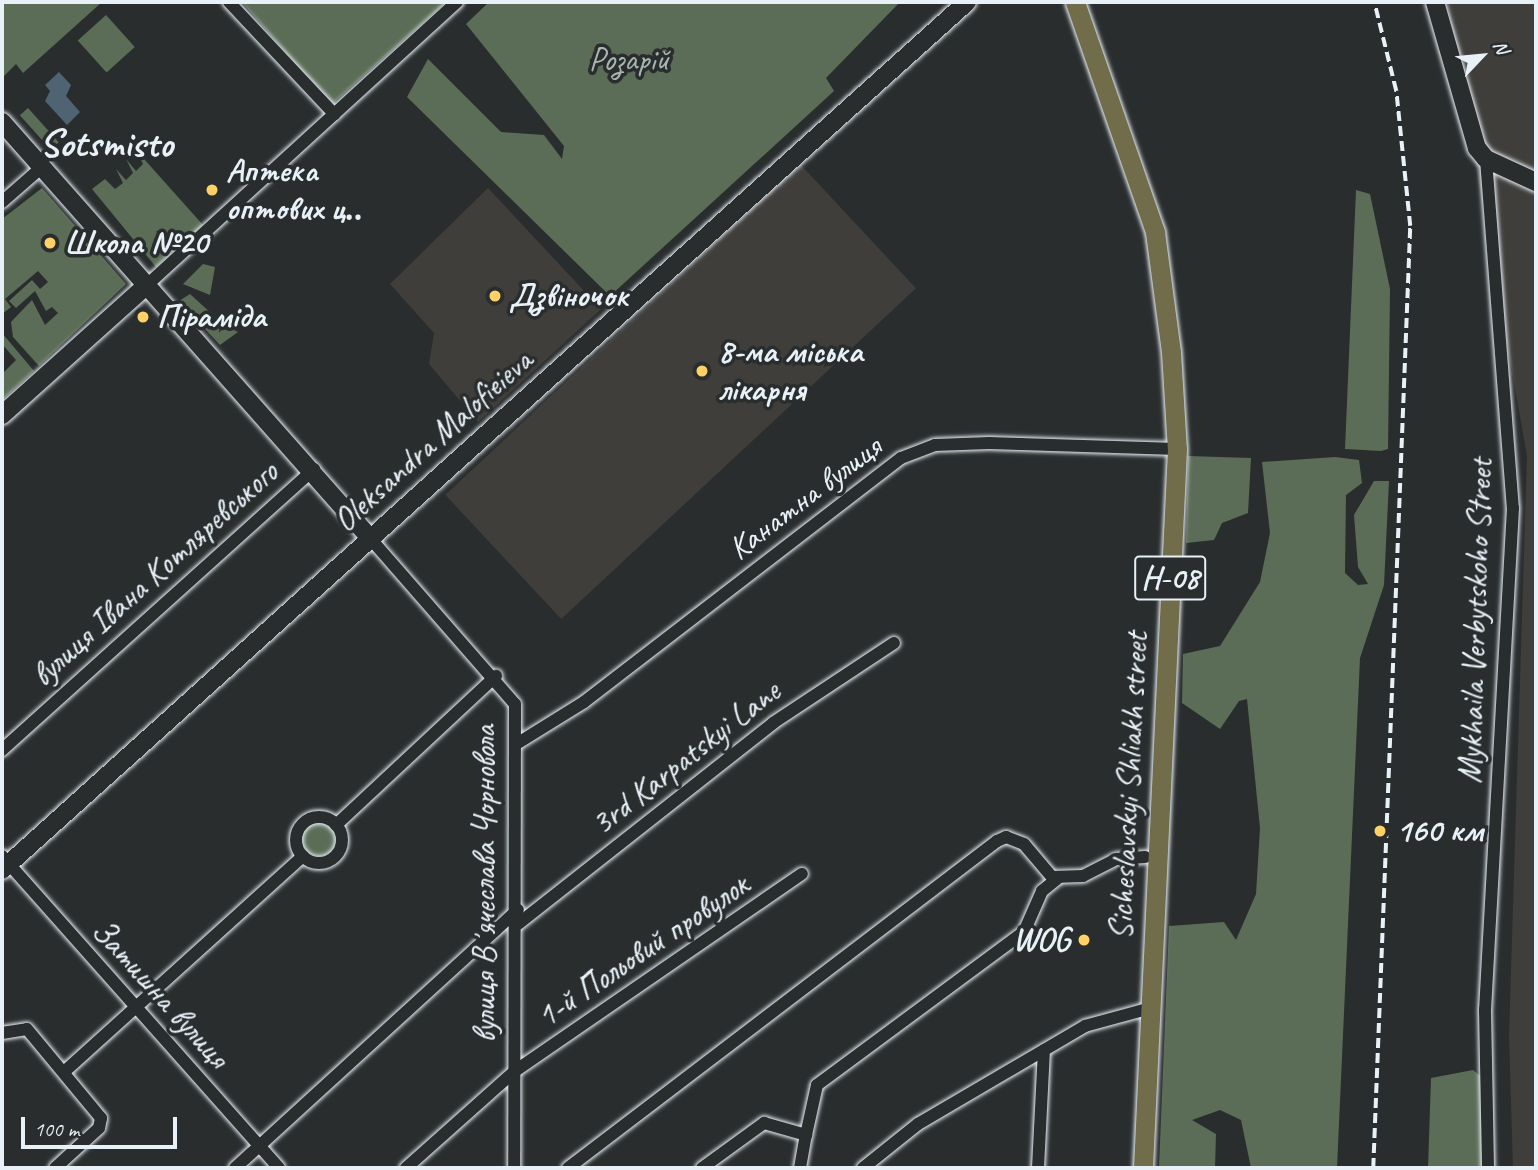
<!DOCTYPE html>
<html>
<head>
<meta charset="utf-8">
<style>
  body { margin:0 }
  #map { position:relative; width:1538px; height:1170px; overflow:hidden; background:#2a2d2e; font-family:Caveat,sans-serif }
  div>[style] { position:absolute }
  [style*='--x'] { left:calc(var(--x)*1px); top:calc(var(--y)*1px); width:calc(var(--w)*1px); rotate:calc(var(--a)*1deg) }
  .built>* { inset:0; background:#403e3b; transform-origin:0 0 }
  .green>* { inset:0; background:#5b6d56; transform-origin:0 0 }
  .round { border-radius:50% }
  .water>* { inset:0; background:#4f6372 }
  .roads { filter:drop-shadow(0 0 2px #e8f1f8) drop-shadow(0 0 2px #e8f1f8) }
  .street>* { height:12px; margin:-6px; padding:0 6px; transform-origin:6px; border-radius:6px; background:#2a2d2e }
  .street>.ring { margin:-6px; padding:0; box-sizing:content-box; background:none; border:12px solid #2a2d2e; border-radius:50% }
  .secondary>* { height:18px; margin:-9px; padding:0 9px; transform-origin:9px; border-radius:9px; background:#2a2d2e }
  .primary>* { height:19px; margin:-9.5px; padding:0 9.5px; transform-origin:9.5px; border-radius:9.5px; background:#716d4b }
  .rail>* { height:3.5px; margin-top:-1.75px; transform-origin:0; background:repeating-linear-gradient(90deg,#e8f1f8 0 10px,transparent 0 15px) }
  .dots>* { width:19px; height:19px; translate:-50% -50%; box-sizing:border-box; border:4px solid #2a2d2e; border-radius:50% }
  span { translate:-50% -50%; white-space:nowrap; text-align:center; line-height:1.15; -webkit-text-stroke:7px #2a2d2e; paint-order:stroke }
  .shield-label span { padding:2px 5px; background:#2a2d2e; border:2px solid; border-radius:5px; -webkit-text-stroke-width:0 }
  .shield-label { font-size:32px; color:#e8f1f8; font-weight:700 }
  .park-label { font-size:33px; color:#a9b6af }
  .poi-label { font-size:33px; color:#e8f1f8; font-weight:700 }
  .left { translate:0 -50%; text-align:left }
  .right { translate:-100% -50%; text-align:right }
  .street-label { font-size:33px; color:#e8f1f8 }
  .district-label { font-size:40px; color:#e8f1f8; font-weight:700 }
  .frame { position:absolute; inset:0; border:4px solid #e8f1f8; pointer-events:none }
  .north { position:absolute; left:1447px; top:21px; width:70px; height:70px; -webkit-text-stroke:5px #2a2d2e; paint-order:stroke; rotate:64deg; font-size:19px; font-weight:700; line-height:28px; text-align:center; color:#e8f1f8 }
  .north::after { content:''; display:block; margin:auto; width:24px; height:32px; background:#e8f1f8; clip-path:polygon(50% 0,100% 100%,50% 72%,0 100%) }
  .scale { position:absolute; left:21px; top:1117px; width:156px; height:32px; box-sizing:border-box; border:4px solid #e8f1f8; border-top:0; padding-left:9px; font-size:21px; line-height:24px; white-space:nowrap; color:#e8f1f8; -webkit-text-stroke:5px #2a2d2e; paint-order:stroke }
</style>
</head>
<body>
<div id="map">
  <div class="built">
    <i style="clip-path:polygon(1447px 2px,1536px 2px,1536px 1168px,1513px 1168px,1509px 1036px,1527px 456px)"></i>
    <i style="left:800px;top:164px;width:170px;height:485px;rotate:47deg"></i>
    <i style="clip-path:polygon(488px 188px,601px 309px,478px 422px,429px 364px,434px 333px,390px 284px)"></i>
  </div>
  <div class="green">
    <i style="clip-path:polygon(2px 2px,102px 2px,23px 73px,16px 64px,2px 78px)"></i>
    <i style="clip-path:polygon(242px 2px,446px 2px,331px 105px)"></i>
    <i style="clip-path:polygon(489px 2px,900px 2px,826px 78px,834px 91px,610px 296px,407px 97px,428px 59px,501px 132px,544px 135px,562px 159px,564px 146px,466px 24px)"></i>
    <i style="left:106px;top:15px;width:43px;height:38px;rotate:48deg"></i>
    <i style="left:28px;top:108px;width:46px;height:11px;rotate:48deg"></i>
    <i style="clip-path:polygon(136px 150px,203px 225px,156px 267px,92px 189px,105px 179px,115px 189px,123px 183px,116px 169px,126px 180px,133px 173px,126px 159px,136px 171px,143px 164px)"></i>
    <i style="clip-path:polygon(42px 188px,126px 284px,39px 366px,13px 337px,11px 322px,32px 300px,45px 325px,58px 313px,52px 307px,46px 311px,35px 291px,16px 308px,9px 301px,32px 280px,40px 289px,48px 282px,38px 271px,5px 299px,11px 307px,2px 314px,2px 219px)"></i>
    <i style="clip-path:polygon(1356px 190px,1370px 194px,1390px 289px,1388px 449px,1381px 451px,1345px 449px)"></i>
    <i style="clip-path:polygon(203px 264px,215px 267px,210px 295px,183px 284px)"></i>
    <i style="clip-path:polygon(190px 294px,224px 325px,238px 332px,220px 345px,179px 301px)"></i>
    <i style="clip-path:polygon(2px 333px,34px 371px,2px 400px,2px 374px,16px 360px,2px 344px)"></i>
    <i style="clip-path:polygon(1188px 456px,1251px 458px,1248px 513px,1222px 523px,1214px 540px,1186px 543px)"></i>
    <i style="clip-path:polygon(1335px 457px,1359px 460px,1362px 483px,1346px 495px,1345px 573px,1358px 585px,1368px 584px,1358px 567px,1354px 515px,1374px 481px,1389px 481px,1384px 585px,1360px 658px,1337px 1168px,1251px 1168px,1241px 1120px,1220px 1110px,1192px 1120px,1216px 1134px,1215px 1168px,1159px 1168px,1169px 926px,1224px 922px,1236px 940px,1256px 894px,1260px 828px,1247px 699px,1239px 701px,1220px 729px,1182px 703px,1183px 654px,1220px 646px,1260px 582px,1270px 533px,1262px 462px)"></i>
    <i class="round" style="left:302px;top:822px;width:34px;height:34px"></i>
    <i style="clip-path:polygon(1473px 1070px,1484px 1079px,1484px 1168px,1428px 1168px,1431px 1078px)"></i>
  </div>
  <div class="water">
    <i style="clip-path:polygon(59px 72px,71px 85px,66px 96px,80px 112px,67px 125px,45px 101px,50px 91px,45px 85px)"></i>
  </div>
  <div class="roads">
    <div class="street">
      <i style="--x:229;--y:2;--w:154;--a:46.8"></i>
      <i style="--x:1486;--y:159;--w:350;--a:85.6"></i>
      <i style="--x:1513;--y:508;--w:503;--a:93.19"></i>
      <i style="--x:1485;--y:1010;--w:158;--a:88.9"></i>
      <i style="--x:2;--y:202;--w:53;--a:-41.2"></i>
      <i style="--x:147;--y:285;--w:420;--a:-42.4"></i>
      <i style="--x:370;--y:538;--w:220;--a:48.9"></i>
      <i style="--x:515;--y:704;--w:464;--a:90.1"></i>
      <i style="--x:518;--y:743;--w:78;--a:-31.8"></i>
      <i style="--x:584;--y:702;--w:400;--a:-37.6"></i>
      <i style="--x:901;--y:458;--w:36;--a:-21"></i>
      <i style="--x:935;--y:445;--w:54;--a:-2.1"></i>
      <i style="--x:989;--y:443;--w:188;--a:1.8"></i>
      <i style="--x:2;--y:750;--w:420;--a:-42"></i>
      <i class="ring" style="left:296px;top:817px;width:34px;height:34px"></i>
      <i style="--x:336;--y:825;--w:219;--a:-43"></i>
      <i style="--x:2;--y:856;--w:417;--a:48.4"></i>
      <i style="--x:518;--y:924;--w:325;--a:-38.2"></i>
      <i style="--x:773;--y:723;--w:145;--a:-33.5"></i>
      <i style="--x:2;--y:1033;--w:25;--a:-9"></i>
      <i style="--x:27;--y:1029;--w:116;--a:50.3"></i>
      <i style="--x:101;--y:1118;--w:10;--a:101"></i>
      <i style="--x:99;--y:1128;--w:59;--a:137.7"></i>
      <i style="--x:64;--y:1072;--w:322;--a:-42.1"></i>
      <i style="--x:235;--y:1168;--w:383;--a:-42.4"></i>
      <i style="--x:406;--y:1168;--w:146;--a:-41.7"></i>
      <i style="--x:515;--y:1071;--w:348;--a:-34.5"></i>
      <i style="--x:568;--y:1168;--w:539;--a:-37.32"></i>
      <i style="--x:997;--y:841;--w:10;--a:-24"></i>
      <i style="--x:1006;--y:837;--w:19;--a:21"></i>
      <i style="--x:1024;--y:844;--w:43;--a:49.7"></i>
      <i style="--x:1052;--y:877;--w:31;--a:-2"></i>
      <i style="--x:1083;--y:876;--w:38;--a:-27"></i>
      <i style="--x:1117;--y:859;--w:28;--a:-4"></i>
      <i style="--x:702;--y:1168;--w:77;--a:-36"></i>
      <i style="--x:764;--y:1123;--w:44;--a:15.9"></i>
      <i style="--x:806;--y:1135;--w:51;--a:-77.6"></i>
      <i style="--x:817;--y:1085;--w:257;--a:-36.5"></i>
      <i style="--x:1024;--y:932;--w:45;--a:-66.3"></i>
      <i style="--x:1042;--y:891;--w:21;--a:-39"></i>
      <i style="--x:800;--y:1168;--w:34;--a:-80"></i>
      <i style="--x:863;--y:1168;--w:70;--a:-38.7"></i>
      <i style="--x:918;--y:1124;--w:194;--a:-30.4"></i>
      <i style="--x:1085;--y:1026;--w:68;--a:-15.3"></i>
      <i style="--x:1038;--y:1168;--w:118;--a:-87.1"></i>
    </div>
    <div class="secondary">
      <i style="--x:1435;--y:2;--w:152;--a:74"></i>
      <i style="--x:1477;--y:148;--w:14;--a:51"></i>
      <i style="--x:1486;--y:159;--w:55;--a:24.7"></i>
      <i style="--x:2;--y:122;--w:555;--a:48.5"></i>
      <i style="--x:2;--y:415;--w:195;--a:-41.9"></i>
      <i style="--x:2;--y:870;--w:1298;--a:-41.97"></i>
    </div>
    <div class="primary">
      <i style="--x:1075;--y:2;--w:244;--a:70.8"></i>
      <i style="--x:1155;--y:232;--w:121;--a:82.4"></i>
      <i style="--x:1171;--y:352;--w:97;--a:86.5"></i>
      <i style="--x:1177;--y:449;--w:720;--a:92.71"></i>
    </div>
  </div>
  <div class="rail">
    <i style="--x:1373;--y:1168;--w:943;--a:-87.75"></i>
    <i style="--x:1410;--y:226;--w:136;--a:-95.9"></i>
    <i style="--x:1396;--y:91;--w:92;--a:-103.9"></i>
  </div>
  <div class="dots">
    <i style="left:212px;top:190px;background:#ffd166"></i>
    <i style="left:50px;top:243px;background:#ffd166"></i>
    <i style="left:495px;top:296px;background:#ffd166"></i>
    <i style="left:143px;top:317px;background:#ffd166"></i>
    <i style="left:702px;top:371px;background:#ffd166"></i>
    <i style="left:1380px;top:831px;background:#ffd166"></i>
    <i style="left:1084px;top:940px;background:#ffd166"></i>
  </div>
  <div class="shield-label">
    <span style="left:1170px;top:578px">Н-08</span>
  </div>
  <div class="park-label">
    <span style="left:629px;top:60px">Розарій</span>
  </div>
  <div class="poi-label">
    <span class="left" style="left:226px;top:190px">Аптека<br>оптових ц‥</span>
    <span class="left" style="left:64px;top:243px">Школа №20</span>
    <span class="left" style="left:509px;top:296px">Дзвіночок</span>
    <span class="left" style="left:157px;top:317px">Піраміда</span>
    <span class="left" style="left:718px;top:371px">8-ма міська<br>лікарня</span>
    <span class="left" style="left:1396px;top:831px">160 км</span>
    <span class="right" style="left:1070px;top:940px">WOG</span>
  </div>
  <div class="street-label">
    <span style="left:433px;top:441px;rotate:-42deg">Oleksandra Malofieieva</span>
    <span style="left:805px;top:498px;rotate:-37deg">Канатна вулиця</span>
    <span style="left:155px;top:574px;rotate:-42deg">вулиця Івана Котляревського</span>
    <span style="left:1476px;top:621px;rotate:-88deg">Mykhaila Verbytskoho Street</span>
    <span style="left:686px;top:758px;rotate:-38deg">3rd Karpatskyi Lane</span>
    <span style="left:1129px;top:786px;rotate:-87deg">Sicheslavskyi Shliakh street</span>
    <span style="left:485px;top:884px;rotate:-90deg">вулиця Вʼячеслава Чорновола</span>
    <span style="left:643px;top:951px;rotate:-34deg">1-й Польовий провулок</span>
    <span style="left:160px;top:994px;rotate:48deg">Затишна вулиця</span>
  </div>
  <div class="district-label">
    <span style="left:106px;top:143px">Sotsmisto</span>
  </div>
  <div class="frame"></div>
  <div class="north">N</div>
  <div class="scale">100 m</div>
</div>
</body>
</html>
